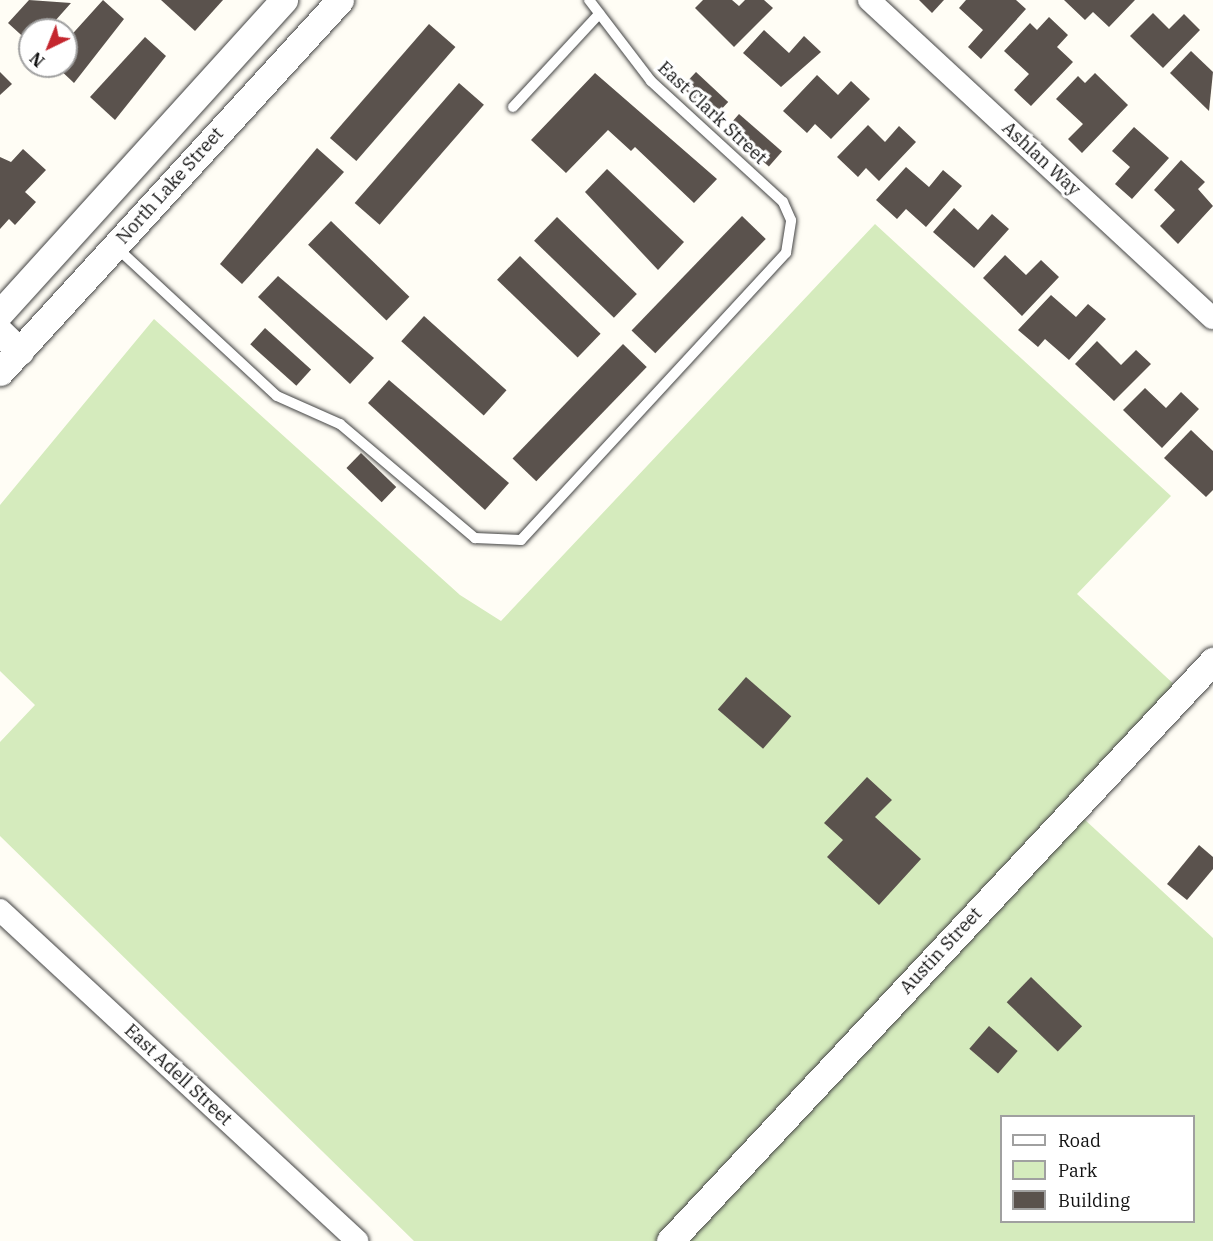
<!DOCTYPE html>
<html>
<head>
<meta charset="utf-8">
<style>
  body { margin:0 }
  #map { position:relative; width:1213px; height:1241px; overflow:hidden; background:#fffdf5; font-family:"IBM Plex Serif",serif }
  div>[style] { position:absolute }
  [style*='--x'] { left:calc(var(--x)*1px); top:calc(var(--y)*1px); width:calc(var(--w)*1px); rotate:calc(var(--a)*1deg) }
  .green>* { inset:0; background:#d5ebbd }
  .building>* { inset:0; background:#5a524d; transform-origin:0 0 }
  .roads { filter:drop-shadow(0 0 2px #444) drop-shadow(0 0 2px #444) }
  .service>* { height:10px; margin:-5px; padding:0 5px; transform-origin:5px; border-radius:5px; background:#fff }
  .minor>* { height:22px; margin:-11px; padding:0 11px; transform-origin:11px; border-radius:11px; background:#fff }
  .tertiary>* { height:27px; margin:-13.5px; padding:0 13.5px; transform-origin:13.5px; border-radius:13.5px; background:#fff }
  span { translate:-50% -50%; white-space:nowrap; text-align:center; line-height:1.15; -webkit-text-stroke:6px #fff; paint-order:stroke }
  .street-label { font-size:18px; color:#111 }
  .legend { position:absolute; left:1000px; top:1115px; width:195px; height:108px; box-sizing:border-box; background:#fff; border:2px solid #a0a0a0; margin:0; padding:8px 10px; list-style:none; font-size:18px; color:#111 }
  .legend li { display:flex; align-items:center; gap:12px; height:30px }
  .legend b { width:30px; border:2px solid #a0a0a0 }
  .north { position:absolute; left:18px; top:18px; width:60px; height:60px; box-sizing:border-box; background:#fff; border:2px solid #a0a0a0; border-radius:50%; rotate:223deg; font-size:16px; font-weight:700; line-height:24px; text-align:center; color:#111 }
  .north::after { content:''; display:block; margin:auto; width:21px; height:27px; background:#c4262e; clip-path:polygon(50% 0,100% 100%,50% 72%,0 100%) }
</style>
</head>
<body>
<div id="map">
  <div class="green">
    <i style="clip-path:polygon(evenodd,875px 224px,1171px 496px,1077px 594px,1193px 702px,1084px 819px,1213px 938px,1213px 1241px,414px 1241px,0 836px,0 742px,35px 705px,0 671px,0 505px,154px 319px,460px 595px,501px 621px,875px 224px,1002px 1116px,1194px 1116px,1194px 1222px,1002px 1222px,1002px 1116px)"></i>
  </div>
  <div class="building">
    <i style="clip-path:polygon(29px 0,71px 3px,47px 30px,30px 30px,30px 43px,8px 23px)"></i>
    <i style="clip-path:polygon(103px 0,124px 19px,74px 83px,56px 66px,66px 66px,66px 41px)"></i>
    <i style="clip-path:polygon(161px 0,223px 0,195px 31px)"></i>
    <i style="clip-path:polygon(703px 0,732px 0,739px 6px,745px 0,764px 0,773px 8px,734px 47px,695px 8px)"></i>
    <i style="clip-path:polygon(919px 0,944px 0,932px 13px)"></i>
    <i style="clip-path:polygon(966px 0,1016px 0,1026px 9px,981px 59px,968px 47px,983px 30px,959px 8px)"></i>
    <i style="clip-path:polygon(1064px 0,1135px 0,1109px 27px,1093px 12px,1085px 20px)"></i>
    <i style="clip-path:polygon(1153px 13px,1169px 29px,1184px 14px,1200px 30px,1163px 68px,1130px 36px)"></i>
    <i style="clip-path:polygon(1049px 17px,1068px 35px,1057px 47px,1073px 62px,1031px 106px,1014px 90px,1029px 74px,1004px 51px,1030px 23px,1037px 30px)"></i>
    <i style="left:429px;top:24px;width:35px;height:151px;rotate:41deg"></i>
    <i style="clip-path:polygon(764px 30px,789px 53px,804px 36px,821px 52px,781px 87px,743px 53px)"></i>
    <i style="clip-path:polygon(145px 37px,166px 56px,115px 120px,90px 97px)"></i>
    <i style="clip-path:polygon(1191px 51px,1213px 72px,1209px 111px,1170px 73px)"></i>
    <i style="clip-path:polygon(0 72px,12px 84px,0 95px)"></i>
    <i style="left:696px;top:72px;width:44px;height:21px;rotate:43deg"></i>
    <i style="clip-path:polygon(595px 73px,717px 179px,694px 203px,635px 147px,631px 151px,608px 130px,566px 173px,531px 140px)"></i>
    <i style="clip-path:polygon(1095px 73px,1128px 105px,1082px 153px,1068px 139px,1083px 124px,1056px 99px,1078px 76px,1085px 83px)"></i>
    <i style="clip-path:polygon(817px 75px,838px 95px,851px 81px,870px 99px,831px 139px,815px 124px,807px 133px,783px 111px)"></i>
    <i style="left:459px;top:83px;width:33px;height:159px;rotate:41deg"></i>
    <i style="left:739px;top:114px;width:57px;height:20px;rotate:41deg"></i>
    <i style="clip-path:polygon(868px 125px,885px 142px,899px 126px,916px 142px,879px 181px,866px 168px,858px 177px,837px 157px)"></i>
    <i style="clip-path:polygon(1134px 127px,1169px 158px,1132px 199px,1115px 184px,1130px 167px,1112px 151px)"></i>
    <i style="clip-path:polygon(317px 148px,344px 172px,242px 284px,220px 264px)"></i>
    <i style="clip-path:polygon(23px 149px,46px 170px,25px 192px,36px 202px,15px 225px,9px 219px,0 229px,0 157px,11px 162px)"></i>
    <i style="clip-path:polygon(1181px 160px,1205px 182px,1198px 189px,1213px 206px,1178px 244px,1160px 226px,1175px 210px,1154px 190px)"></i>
    <i style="clip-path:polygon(906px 167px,929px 187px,943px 170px,962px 186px,926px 227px,906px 209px,897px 219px,876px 200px)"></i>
    <i style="clip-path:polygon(607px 169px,684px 242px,658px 270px,585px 192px)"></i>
    <i style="clip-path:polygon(954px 208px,978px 230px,992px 214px,1009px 229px,974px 268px,933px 232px)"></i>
    <i style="left:742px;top:216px;width:33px;height:159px;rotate:44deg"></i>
    <i style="left:557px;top:217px;width:111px;height:33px;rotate:44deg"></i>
    <i style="left:331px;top:221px;width:109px;height:33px;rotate:44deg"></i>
    <i style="clip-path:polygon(1005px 255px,1026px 275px,1041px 260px,1059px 277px,1022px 316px,983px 278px)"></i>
    <i style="left:520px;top:256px;width:112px;height:33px;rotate:44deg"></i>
    <i style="clip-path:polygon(278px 276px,374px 358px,350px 384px,258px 297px)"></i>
    <i style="clip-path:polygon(1051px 295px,1076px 317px,1088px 304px,1106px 319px,1069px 360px,1045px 339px,1038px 347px,1018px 330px)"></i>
    <i style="left:424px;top:316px;width:111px;height:34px;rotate:42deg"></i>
    <i style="left:265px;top:328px;width:62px;height:22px;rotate:42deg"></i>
    <i style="clip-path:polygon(1097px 341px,1121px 365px,1136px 350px,1151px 364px,1114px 401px,1075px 364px)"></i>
    <i style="left:623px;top:344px;width:33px;height:159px;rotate:44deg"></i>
    <i style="clip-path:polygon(389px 380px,509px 483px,485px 510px,368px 403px)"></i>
    <i style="clip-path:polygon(1145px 388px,1166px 408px,1181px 392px,1199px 409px,1162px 448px,1123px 410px)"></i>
    <i style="clip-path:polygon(1191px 430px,1213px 451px,1213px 490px,1206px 497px,1164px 458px)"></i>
    <i style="left:361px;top:453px;width:49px;height:21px;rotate:44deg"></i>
    <i style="left:746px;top:677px;width:60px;height:43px;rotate:41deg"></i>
    <i style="clip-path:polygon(867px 777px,892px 800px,875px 817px,921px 859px,879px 905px,827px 857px,843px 840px,824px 823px)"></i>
    <i style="clip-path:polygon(1199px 845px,1213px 857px,1213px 869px,1187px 900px,1167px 884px)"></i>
    <i style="left:1031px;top:977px;width:71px;height:35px;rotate:44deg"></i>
    <i style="left:989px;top:1026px;width:38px;height:30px;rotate:41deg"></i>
  </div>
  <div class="roads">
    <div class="service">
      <i style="--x:513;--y:107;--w:127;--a:-47.2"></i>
      <i style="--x:116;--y:247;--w:219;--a:42.8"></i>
      <i style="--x:277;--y:396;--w:69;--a:24"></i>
      <i style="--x:340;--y:424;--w:177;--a:40.2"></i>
      <i style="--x:475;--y:538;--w:46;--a:2.5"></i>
      <i style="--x:521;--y:540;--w:391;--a:-47.3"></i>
      <i style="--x:786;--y:253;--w:33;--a:-81"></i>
      <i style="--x:791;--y:220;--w:20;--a:-114"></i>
      <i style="--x:783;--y:202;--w:179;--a:-137.5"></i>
      <i style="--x:651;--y:81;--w:102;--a:-127.4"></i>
    </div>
    <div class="minor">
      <i style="--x:869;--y:0;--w:468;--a:42.8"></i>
      <i style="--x:0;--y:910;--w:487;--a:42.8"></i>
    </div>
    <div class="tertiary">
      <i style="--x:0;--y:313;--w:423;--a:-47.8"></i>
      <i style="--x:0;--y:332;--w:28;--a:44"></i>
      <i style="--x:0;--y:372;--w:504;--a:-47.57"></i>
      <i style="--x:670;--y:1241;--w:795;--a:-46.89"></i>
    </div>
  </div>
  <div class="street-label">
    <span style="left:712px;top:113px;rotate:43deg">East Clark Street</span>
    <span style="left:1041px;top:159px;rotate:43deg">Ashlan Way</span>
    <span style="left:170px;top:186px;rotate:-48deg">North Lake Street</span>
    <span style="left:941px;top:951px;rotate:-47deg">Austin Street</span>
    <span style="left:178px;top:1075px;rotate:43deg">East Adell Street</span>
  </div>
  <ul class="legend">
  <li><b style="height:8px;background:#fff"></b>Road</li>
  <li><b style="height:16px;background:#d5ebbd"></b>Park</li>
  <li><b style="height:16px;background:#5a524d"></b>Building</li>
  </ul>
  <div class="north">N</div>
</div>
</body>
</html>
